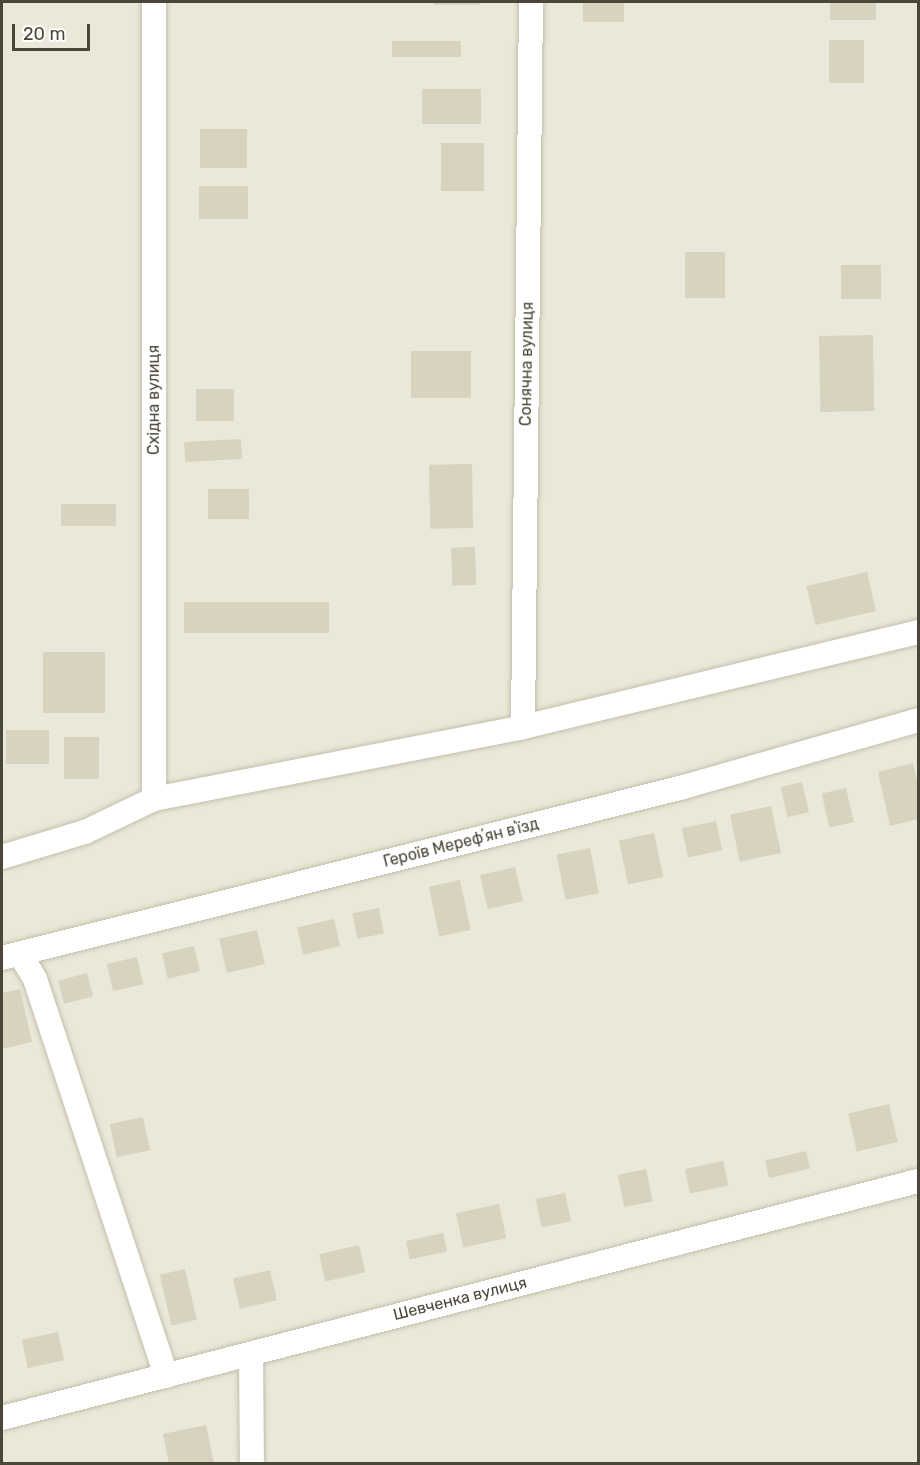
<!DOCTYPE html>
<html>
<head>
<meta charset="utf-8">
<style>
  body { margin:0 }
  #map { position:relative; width:920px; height:1465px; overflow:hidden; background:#f5f5ea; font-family:Rubik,sans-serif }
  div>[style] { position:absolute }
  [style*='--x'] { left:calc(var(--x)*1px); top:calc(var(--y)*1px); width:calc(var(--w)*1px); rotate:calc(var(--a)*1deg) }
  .residential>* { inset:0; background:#eae8d8; transform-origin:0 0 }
  .building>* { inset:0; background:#d8d3bf; transform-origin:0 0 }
  .roads { filter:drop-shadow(0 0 2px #c2bfac) drop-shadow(0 0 2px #c2bfac) }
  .street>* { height:24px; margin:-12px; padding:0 12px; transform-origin:12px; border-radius:12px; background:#fff }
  span { translate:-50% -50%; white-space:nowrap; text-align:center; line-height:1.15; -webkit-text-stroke:6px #fff; paint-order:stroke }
  .street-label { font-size:16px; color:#4a4738 }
  .frame { position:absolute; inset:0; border:3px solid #4a4738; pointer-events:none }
  .scale { position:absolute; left:12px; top:24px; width:78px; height:27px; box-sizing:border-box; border:3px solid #4a4738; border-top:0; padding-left:8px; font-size:18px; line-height:21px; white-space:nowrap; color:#4a4738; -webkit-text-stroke:4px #fff; paint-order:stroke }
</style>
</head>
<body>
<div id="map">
  <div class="residential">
    <i style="left:2px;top:2px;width:916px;height:1461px"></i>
  </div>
  <div class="building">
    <i style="left:434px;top:2px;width:46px;height:3px"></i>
    <i style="left:583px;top:2px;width:41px;height:20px"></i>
    <i style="left:830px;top:2px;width:46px;height:18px"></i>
    <i style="left:829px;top:40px;width:35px;height:43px"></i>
    <i style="left:461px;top:41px;width:16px;height:69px;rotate:90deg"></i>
    <i style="left:481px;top:89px;width:35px;height:59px;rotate:90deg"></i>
    <i style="left:247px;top:129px;width:39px;height:47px;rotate:90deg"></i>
    <i style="left:441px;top:143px;width:43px;height:48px"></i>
    <i style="left:248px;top:186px;width:33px;height:49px;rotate:90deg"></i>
    <i style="left:685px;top:252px;width:40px;height:46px"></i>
    <i style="left:841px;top:265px;width:40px;height:34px"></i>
    <i style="left:873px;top:335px;width:76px;height:54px;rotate:89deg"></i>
    <i style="left:411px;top:351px;width:60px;height:47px"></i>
    <i style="left:196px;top:389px;width:38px;height:32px"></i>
    <i style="left:241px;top:439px;width:20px;height:57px;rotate:87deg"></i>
    <i style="left:472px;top:464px;width:64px;height:43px;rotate:89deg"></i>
    <i style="left:249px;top:489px;width:30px;height:41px;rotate:90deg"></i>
    <i style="left:61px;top:504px;width:55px;height:22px"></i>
    <i style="left:475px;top:547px;width:38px;height:24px;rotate:88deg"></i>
    <i style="left:867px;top:572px;width:40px;height:62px;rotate:77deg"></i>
    <i style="left:329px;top:602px;width:31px;height:145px;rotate:90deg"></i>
    <i style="left:43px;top:652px;width:62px;height:61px"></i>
    <i style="left:49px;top:730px;width:34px;height:43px;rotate:90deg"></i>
    <i style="left:64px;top:737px;width:35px;height:42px"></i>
    <i style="clip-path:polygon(913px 763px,918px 786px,918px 819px,890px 826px,878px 772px)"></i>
    <i style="left:802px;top:782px;width:31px;height:22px;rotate:77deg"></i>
    <i style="left:846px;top:788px;width:35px;height:25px;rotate:77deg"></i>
    <i style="left:771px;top:806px;width:48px;height:42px;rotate:78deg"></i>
    <i style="left:716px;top:821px;width:30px;height:35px;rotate:78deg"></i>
    <i style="left:654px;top:833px;width:45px;height:36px;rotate:78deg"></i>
    <i style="left:590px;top:848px;width:46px;height:34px;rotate:79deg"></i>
    <i style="left:515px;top:867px;width:35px;height:36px;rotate:77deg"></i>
    <i style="left:460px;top:880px;width:51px;height:32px;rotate:78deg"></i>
    <i style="left:379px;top:908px;width:26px;height:27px;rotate:79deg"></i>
    <i style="left:334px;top:919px;width:28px;height:38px;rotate:77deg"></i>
    <i style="left:257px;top:930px;width:35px;height:39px;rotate:77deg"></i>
    <i style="left:194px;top:946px;width:26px;height:33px;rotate:77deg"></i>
    <i style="left:137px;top:957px;width:28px;height:31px;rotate:77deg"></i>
    <i style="left:87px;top:973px;width:24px;height:30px;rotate:75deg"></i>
    <i style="clip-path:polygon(20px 989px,32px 1042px,2px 1049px,2px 993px)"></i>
    <i style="left:889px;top:1104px;width:39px;height:42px;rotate:77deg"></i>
    <i style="left:143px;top:1117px;width:34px;height:34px;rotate:78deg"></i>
    <i style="left:806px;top:1151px;width:18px;height:42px;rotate:77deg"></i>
    <i style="left:723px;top:1161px;width:25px;height:39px;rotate:78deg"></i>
    <i style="left:646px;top:1169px;width:33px;height:29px;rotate:78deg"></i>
    <i style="left:565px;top:1193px;width:29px;height:30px;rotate:78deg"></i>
    <i style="left:499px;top:1204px;width:35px;height:44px;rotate:78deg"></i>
    <i style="left:443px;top:1233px;width:19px;height:38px;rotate:78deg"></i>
    <i style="left:359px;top:1245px;width:28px;height:41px;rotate:77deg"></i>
    <i style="left:185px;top:1269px;width:52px;height:26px;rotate:77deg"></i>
    <i style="left:270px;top:1270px;width:31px;height:38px;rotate:77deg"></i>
    <i style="left:58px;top:1332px;width:29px;height:37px;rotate:78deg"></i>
    <i style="clip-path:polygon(206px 1425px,214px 1464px,169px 1464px,163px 1434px)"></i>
  </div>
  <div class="roads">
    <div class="street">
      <i style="--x:523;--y:727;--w:725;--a:-89.37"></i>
      <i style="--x:154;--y:799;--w:797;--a:-90"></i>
      <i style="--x:2;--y:857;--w:87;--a:-16.8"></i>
      <i style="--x:85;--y:832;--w:76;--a:-25.6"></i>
      <i style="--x:154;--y:799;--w:376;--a:-11"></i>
      <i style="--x:523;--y:727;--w:406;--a:-13.5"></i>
      <i style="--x:20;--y:954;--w:29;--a:59"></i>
      <i style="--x:35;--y:979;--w:418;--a:71.7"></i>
      <i style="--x:2;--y:958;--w:699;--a:-14.08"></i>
      <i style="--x:680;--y:788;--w:248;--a:-15.9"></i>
      <i style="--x:251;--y:1354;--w:110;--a:89.5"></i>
      <i style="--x:2;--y:1418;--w:946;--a:-14.51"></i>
    </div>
  </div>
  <div class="street-label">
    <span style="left:527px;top:364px;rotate:-89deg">Сонячна вулиця</span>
    <span style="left:154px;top:400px;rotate:-90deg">Східна вулиця</span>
    <span style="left:461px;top:843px;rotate:-14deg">Героїв Мерефʼян вʼїзд</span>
    <span style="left:460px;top:1299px;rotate:-14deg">Шевченка вулиця</span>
  </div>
  <div class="frame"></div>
  <div class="scale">20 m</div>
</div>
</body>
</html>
